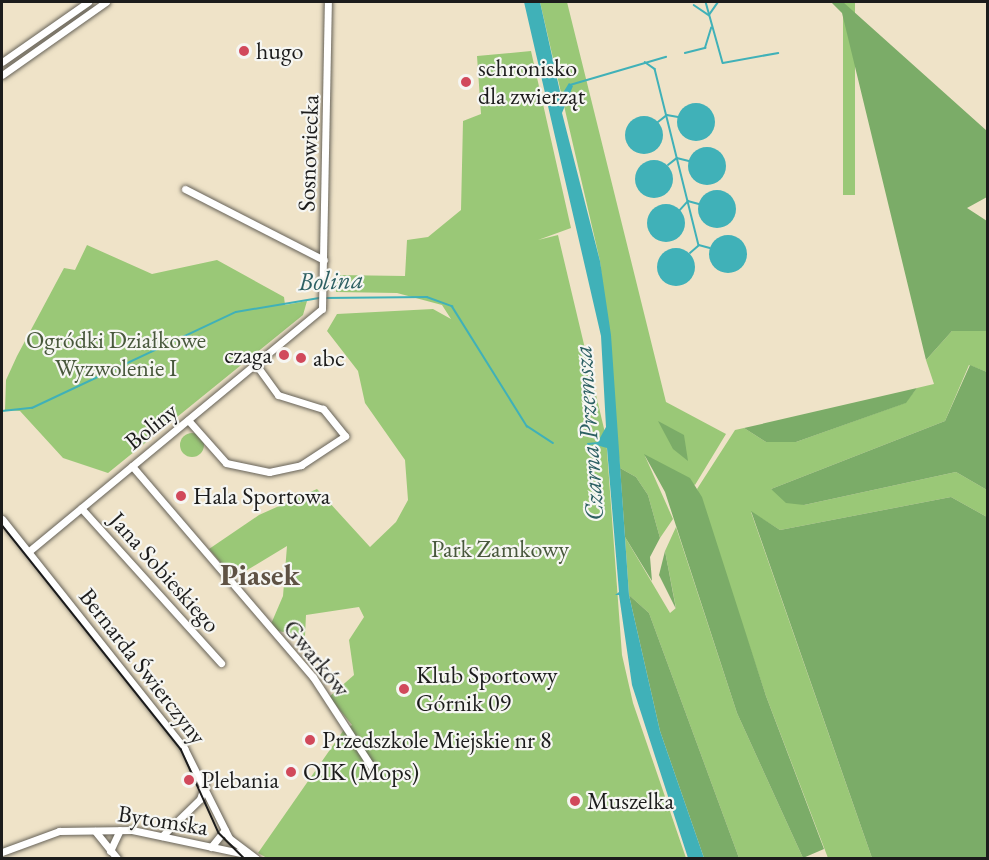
<!DOCTYPE html>
<html>
<head>
<meta charset="utf-8">
<style>
  body { margin:0 }
  #map { position:relative; width:989px; height:860px; overflow:hidden; background:#efe3c8; font-family:"EB Garamond",serif }
  div>[style] { position:absolute }
  [style*='--x'] { left:calc(var(--x)*1px); top:calc(var(--y)*1px); width:calc(var(--w)*1px); rotate:calc(var(--a)*1deg) }
  .green>* { inset:0; background:#9ac877; transform-origin:0 0 }
  .round { border-radius:50% }
  .forest>* { inset:0; background:#7bac68 }
  .water>* { inset:0; background:#40b1b8 }
  .stream>* { height:1.5px; margin:-0.75px; padding:0 0.75px; transform-origin:0.75px; border-radius:0.75px; background:#40b1b8 }
  .roads { filter:drop-shadow(0 0 2px #666258) drop-shadow(0 0 2px #666258) }
  .minor>* { height:7px; margin:-3.5px; padding:0 3.5px; transform-origin:3.5px; border-radius:3.5px; background:#fff }
  .tram>* { height:1.5px; margin:-0.75px; padding:0 0.75px; transform-origin:0.75px; border-radius:0.75px; background:#1c1c1c }
  .dots>* { width:16px; height:16px; translate:-50% -50%; box-sizing:border-box; border:3px solid #f6f6f2; border-radius:50% }
  span { translate:-50% -50%; white-space:nowrap; text-align:center; line-height:1.15; -webkit-text-stroke:4.5px #f6f6f2; paint-order:stroke }
  .poi-label { font-size:24px; color:#1c1c1c }
  .left { translate:0 -50%; text-align:left }
  .right { translate:-100% -50%; text-align:right }
  .street-label { font-size:24px; color:#1c1c1c }
  .park-label { font-size:24px; color:#48583c }
  .water-label { font-size:26px; color:#2c5f62; font-style:italic }
  .district-label { font-size:30px; color:#5e5244; font-weight:700 }
  .frame { position:absolute; inset:0; border:3px solid #1c1c1c; pointer-events:none }
</style>
</head>
<body>
<div id="map">
  <div class="green">
    <i style="clip-path:polygon(540px 2px,567px 2px,666px 402px,726px 434px,695px 485px,645px 456px,673px 519px,660px 538px,648px 495px,636px 477px,620px 468px,600px 261px)"></i>
    <i style="left:843px;top:2px;width:12px;height:193px"></i>
    <i style="clip-path:polygon(531px 51px,571px 228px,538px 240px,558px 235px,606px 437px,622px 655px,633px 703px,686px 858px,267px 858px,258px 853px,343px 731px,352px 725px,329px 697px,354px 675px,349px 640px,364px 617px,359px 607px,306px 615px,305px 636px,278px 631px,271px 624px,283px 596px,287px 546px,234px 578px,209px 549px,259px 515px,317px 489px,370px 547px,396px 522px,408px 500px,405px 460px,365px 403px,358px 371px,327px 331px,337px 314px,433px 309px,451px 319px,442px 305px,397px 293px,336px 292px,336px 275px,405px 276px,407px 240px,428px 237px,461px 210px,463px 121px,481px 114px,477px 56px)"></i>
    <i style="clip-path:polygon(87px 245px,152px 274px,217px 260px,284px 297px,285px 305px,307px 301px,303px 315px,108px 473px,63px 458px,20px 411px,5px 410px,6px 380px,17px 356px,64px 268px,75px 270px)"></i>
    <i style="clip-path:polygon(952px 331px,987px 331px,987px 372px,969px 365px,945px 421px,771px 489px,804px 505px,956px 472px,987px 490px,987px 517px,951px 497px,780px 530px,751px 512px,872px 858px,828px 858px,766px 696px,697px 489px,735px 430px,744px 428px,766px 442px,796px 442px,905px 403px,917px 388px,934px 384px,926px 360px)"></i>
    <i class="round" style="left:180px;top:433px;width:24px;height:24px"></i>
    <i style="clip-path:polygon(676px 527px,737px 713px,803px 858px,739px 858px,649px 613px,629px 595px,625px 537px,670px 613px,676px 608px,665px 551px)"></i>
  </div>
  <div class="forest">
    <i style="clip-path:polygon(831px 2px,843px 2px,987px 131px,987px 197px,967px 208px,987px 221px,987px 331px,952px 331px,926px 360px,842px 13px)"></i>
    <i style="clip-path:polygon(970px 365px,987px 372px,987px 490px,956px 472px,804px 505px,786px 503px,771px 489px,945px 421px)"></i>
    <i style="clip-path:polygon(917px 388px,906px 403px,796px 442px,766px 442px,744px 428px)"></i>
    <i style="clip-path:polygon(658px 421px,684px 435px,688px 461px,673px 449px)"></i>
    <i style="clip-path:polygon(644px 454px,690px 478px,702px 497px,766px 696px,824px 849px,803px 858px,737px 713px,665px 492px)"></i>
    <i style="clip-path:polygon(620px 468px,636px 477px,648px 495px,660px 538px,650px 557px,652px 581px,625px 537px)"></i>
    <i style="clip-path:polygon(951px 497px,987px 517px,987px 858px,872px 858px,751px 511px,780px 530px)"></i>
    <i style="clip-path:polygon(665px 551px,676px 609px,659px 575px)"></i>
    <i style="clip-path:polygon(629px 595px,649px 613px,739px 858px,704px 858px,660px 731px)"></i>
  </div>
  <div class="water">
    <i style="clip-path:polygon(524px 2px,540px 2px,561px 96px,569px 83px,573px 86px,562px 113px,600px 261px,611px 335px,629px 595px,660px 731px,704px 858px,688px 858px,632px 685px,619px 595px,615px 595px,619px 592px,607px 448px,596px 445px,606px 427px,601px 336px)"></i>
    <i class="round" style="left:677px;top:103px;width:38px;height:38px"></i>
    <i class="round" style="left:625px;top:116px;width:38px;height:38px"></i>
    <i class="round" style="left:688px;top:147px;width:38px;height:38px"></i>
    <i class="round" style="left:635px;top:160px;width:38px;height:38px"></i>
    <i class="round" style="left:698px;top:190px;width:38px;height:38px"></i>
    <i class="round" style="left:647px;top:204px;width:38px;height:38px"></i>
    <i class="round" style="left:709px;top:235px;width:38px;height:38px"></i>
    <i class="round" style="left:657px;top:248px;width:38px;height:38px"></i>
  </div>
  <div class="stream">
    <i style="--x:706;--y:2;--w:63;--a:74.4"></i>
    <i style="--x:723;--y:63;--w:56;--a:-10.3"></i>
    <i style="--x:694;--y:5;--w:18;--a:34"></i>
    <i style="--x:709;--y:15;--w:16;--a:-55"></i>
    <i style="--x:685;--y:53;--w:21;--a:-14"></i>
    <i style="--x:705;--y:48;--w:21;--a:-73"></i>
    <i style="--x:645;--y:62;--w:12;--a:35"></i>
    <i style="--x:655;--y:69;--w:181;--a:76"></i>
    <i style="--x:570;--y:85;--w:100;--a:-16.3"></i>
    <i style="--x:658;--y:122;--w:11;--a:-38"></i>
    <i style="--x:667;--y:115;--w:11;--a:10"></i>
    <i style="--x:668;--y:165;--w:11;--a:-38"></i>
    <i style="--x:677;--y:158;--w:12;--a:14"></i>
    <i style="--x:680;--y:210;--w:12;--a:-48"></i>
    <i style="--x:688;--y:201;--w:11;--a:15"></i>
    <i style="--x:699;--y:245;--w:11;--a:15"></i>
    <i style="--x:690;--y:253;--w:11;--a:-41"></i>
    <i style="--x:324;--y:298;--w:103;--a:-0.6"></i>
    <i style="--x:427;--y:297;--w:27;--a:20"></i>
    <i style="--x:452;--y:306;--w:142;--a:58"></i>
    <i style="--x:527;--y:426;--w:31;--a:33"></i>
    <i style="--x:2;--y:411;--w:30;--a:-6"></i>
    <i style="--x:32;--y:408;--w:225;--a:-25.2"></i>
    <i style="--x:236;--y:312;--w:84;--a:-9.6"></i>
    <i style="--x:588;--y:444;--w:10;--a:-6"></i>
  </div>
  <div class="roads">
    <div class="minor">
      <i style="--x:2;--y:62;--w:105;--a:-34.9"></i>
      <i style="--x:2;--y:75;--w:127;--a:-35.1"></i>
      <i style="--x:185;--y:189;--w:156;--a:27.1"></i>
      <i style="--x:188;--y:420;--w:57;--a:48.5"></i>
      <i style="--x:226;--y:463;--w:44;--a:11.8"></i>
      <i style="--x:269;--y:472;--w:33;--a:-12"></i>
      <i style="--x:301;--y:465;--w:53;--a:-33.4"></i>
      <i style="--x:345;--y:436;--w:35;--a:-129"></i>
      <i style="--x:323;--y:409;--w:47;--a:-162.7"></i>
      <i style="--x:278;--y:395;--w:37;--a:-126"></i>
      <i style="--x:132;--y:466;--w:278;--a:49.4"></i>
      <i style="--x:313;--y:677;--w:110;--a:56.9"></i>
      <i style="--x:81;--y:508;--w:209;--a:47.9"></i>
      <i style="--x:2;--y:519;--w:293;--a:51.5"></i>
      <i style="--x:184;--y:748;--w:101;--a:63.4"></i>
      <i style="--x:229;--y:838;--w:34;--a:37"></i>
      <i style="--x:28;--y:552;--w:381;--a:-39.6"></i>
      <i style="--x:322;--y:309;--w:307;--a:-88.9"></i>
      <i style="--x:95;--y:831;--w:35;--a:51"></i>
      <i style="--x:162;--y:836;--w:53;--a:-44.2"></i>
      <i style="--x:200;--y:799;--w:16;--a:-72"></i>
      <i style="--x:211;--y:847;--w:22;--a:-51"></i>
      <i style="--x:110;--y:851;--w:23;--a:-65"></i>
      <i style="--x:2;--y:852;--w:61;--a:-20.2"></i>
      <i style="--x:59;--y:831;--w:73;--a:-0.8"></i>
      <i style="--x:132;--y:830;--w:121;--a:12"></i>
    </div>
  </div>
  <div class="tram">
    <i style="--x:2;--y:525;--w:287;--a:51.4"></i>
    <i style="--x:181;--y:749;--w:92;--a:65.7"></i>
    <i style="--x:219;--y:833;--w:35;--a:45"></i>
  </div>
  <div class="dots">
    <i style="left:244px;top:51px;background:#d1495b"></i>
    <i style="left:466px;top:82px;background:#d1495b"></i>
    <i style="left:284px;top:355px;background:#d1495b"></i>
    <i style="left:301px;top:358px;background:#d1495b"></i>
    <i style="left:181px;top:496px;background:#d1495b"></i>
    <i style="left:404px;top:689px;background:#d1495b"></i>
    <i style="left:310px;top:740px;background:#d1495b"></i>
    <i style="left:291px;top:772px;background:#d1495b"></i>
    <i style="left:189px;top:780px;background:#d1495b"></i>
    <i style="left:575px;top:801px;background:#d1495b"></i>
  </div>
  <div class="poi-label">
    <span class="left" style="left:256px;top:51px">hugo</span>
    <span class="left" style="left:478px;top:82px">schronisko<br>dla zwierząt</span>
    <span class="right" style="left:272px;top:355px">czaga</span>
    <span class="left" style="left:313px;top:358px">abc</span>
    <span class="left" style="left:193px;top:496px">Hala Sportowa</span>
    <span class="left" style="left:416px;top:689px">Klub Sportowy<br>Górnik 09</span>
    <span class="left" style="left:322px;top:740px">Przedszkole Miejskie nr 8</span>
    <span class="left" style="left:303px;top:772px">OIK (Mops)</span>
    <span class="left" style="left:201px;top:780px">Plebania</span>
    <span class="left" style="left:587px;top:801px">Muszelka</span>
  </div>
  <div class="street-label">
    <span style="left:308px;top:153px;rotate:-88deg">Sosnowiecka</span>
    <span style="left:151px;top:426px;rotate:-39deg">Boliny</span>
    <span style="left:165px;top:572px;rotate:48deg">Jana Sobieskiego</span>
    <span style="left:317px;top:658px;rotate:51deg">Gwarków</span>
    <span style="left:143px;top:666px;rotate:52deg">Bernarda Świerczyny</span>
    <span style="left:163px;top:820px;rotate:9deg">Bytomska</span>
  </div>
  <div class="park-label">
    <span style="left:116px;top:354px">Ogródki Działkowe<br>Wyzwolenie I</span>
    <span style="left:500px;top:549px">Park Zamkowy</span>
  </div>
  <div class="water-label">
    <span style="left:331px;top:281px;rotate:-2deg">Bolina</span>
    <span style="left:589px;top:433px;rotate:-94deg">Czarna Przemsza</span>
  </div>
  <div class="district-label">
    <span style="left:260px;top:575px">Piasek</span>
  </div>
  <div class="frame"></div>
</div>
</body>
</html>
